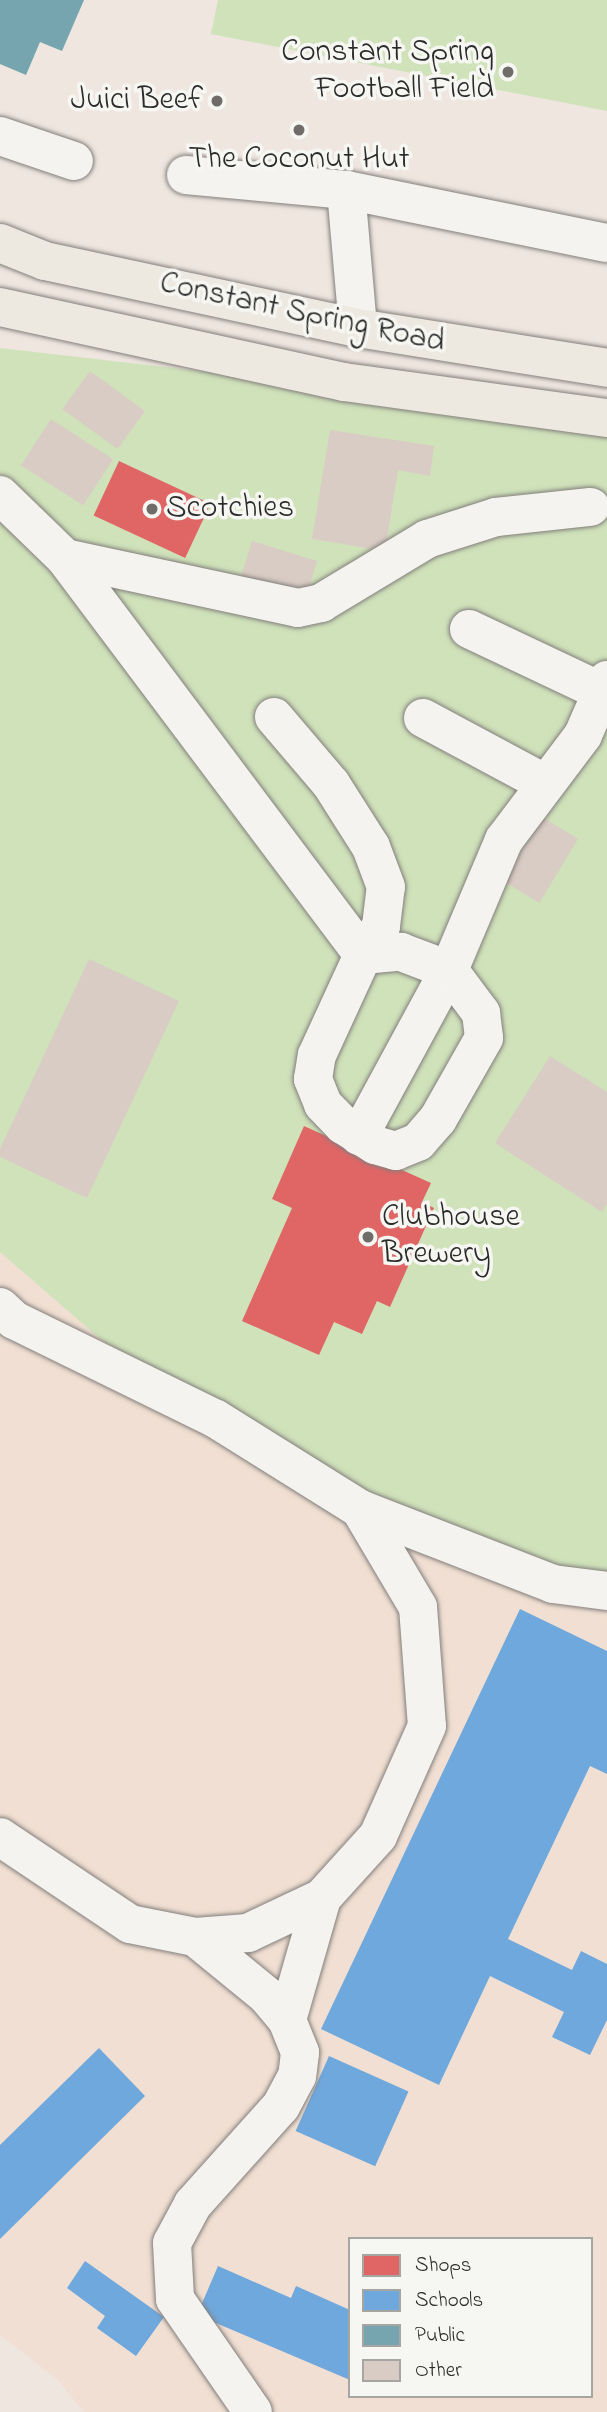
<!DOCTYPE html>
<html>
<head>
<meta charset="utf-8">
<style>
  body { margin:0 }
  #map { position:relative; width:607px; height:2412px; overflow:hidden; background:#eee6df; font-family:"Indie Flower",sans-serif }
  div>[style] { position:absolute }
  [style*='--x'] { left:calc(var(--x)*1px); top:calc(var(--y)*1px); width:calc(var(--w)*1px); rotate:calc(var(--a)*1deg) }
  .built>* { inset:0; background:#f0dfd2 }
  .green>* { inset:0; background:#cfe2ba }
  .shops>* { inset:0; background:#e06666; transform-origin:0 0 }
  .schools>* { inset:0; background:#6fa8dc; transform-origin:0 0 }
  .public>* { inset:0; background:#76a5af }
  .building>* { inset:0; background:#d9ccc4; transform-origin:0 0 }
  .roads { filter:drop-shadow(0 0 2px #837f7c) drop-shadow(0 0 2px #837f7c) }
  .minor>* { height:38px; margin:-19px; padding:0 19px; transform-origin:19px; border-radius:19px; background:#f4f3f0 }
  .major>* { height:38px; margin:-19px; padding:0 19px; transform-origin:19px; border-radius:19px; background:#ede9e1 }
  .dots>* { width:19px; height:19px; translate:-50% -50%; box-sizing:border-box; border:4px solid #f6f6f2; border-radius:50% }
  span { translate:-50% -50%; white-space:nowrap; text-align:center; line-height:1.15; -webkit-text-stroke:7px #f6f6f2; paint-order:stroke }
  .poi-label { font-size:32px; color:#2b2b2b }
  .right { translate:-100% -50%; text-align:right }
  .left { translate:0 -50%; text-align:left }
  .street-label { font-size:32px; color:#2b2b2b }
  .legend { position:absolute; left:348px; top:2237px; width:245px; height:161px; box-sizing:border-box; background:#f6f6f2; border:2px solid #a5a5a2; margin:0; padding:9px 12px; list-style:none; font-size:21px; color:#2b2b2b }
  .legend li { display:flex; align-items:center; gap:14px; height:35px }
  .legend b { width:35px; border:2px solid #a5a5a2 }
</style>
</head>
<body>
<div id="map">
  <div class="built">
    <i style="clip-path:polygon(evenodd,0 1252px,165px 1395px,607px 1583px,607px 2412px,84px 2412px,57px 2379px,0 2335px,0 1252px,350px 2239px,591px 2239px,591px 2396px,350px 2396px,350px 2239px)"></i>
  </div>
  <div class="green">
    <i style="clip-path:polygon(218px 0,607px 0,607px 111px,211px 34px)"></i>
    <i style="clip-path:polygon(0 348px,607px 418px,607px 1583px,510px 1561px,165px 1395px,0 1252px)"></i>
  </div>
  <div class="shops">
    <i style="left:119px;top:461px;width:101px;height:60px;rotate:25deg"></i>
    <i style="clip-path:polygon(304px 1126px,431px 1183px,422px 1202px,434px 1208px,390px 1307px,377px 1301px,362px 1334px,334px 1322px,319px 1355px,242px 1321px,292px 1208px,272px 1199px)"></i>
  </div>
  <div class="schools">
    <i style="clip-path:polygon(520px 1609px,607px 1651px,607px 1774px,590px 1766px,508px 1939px,572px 1970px,581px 1951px,607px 1964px,607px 2020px,590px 2055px,552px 2037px,564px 2012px,490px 1976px,439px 2085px,321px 2029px)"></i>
    <i style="clip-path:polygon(99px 2048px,145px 2096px,0 2239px,0 2145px)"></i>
    <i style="left:329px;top:2056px;width:87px;height:82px;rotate:24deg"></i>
    <i style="clip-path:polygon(85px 2261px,164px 2317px,136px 2356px,97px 2328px,105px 2316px,67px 2288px)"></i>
    <i style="clip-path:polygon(218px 2266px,291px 2298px,296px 2286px,350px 2310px,350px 2380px,197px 2315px)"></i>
  </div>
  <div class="public">
    <i style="clip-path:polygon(0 0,84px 0,62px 51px,40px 42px,26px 75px,0 64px)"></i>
  </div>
  <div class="building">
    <i style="left:90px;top:371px;width:68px;height:47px;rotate:36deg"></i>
    <i style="left:51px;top:419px;width:74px;height:55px;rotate:33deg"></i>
    <i style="clip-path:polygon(330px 430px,434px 446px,430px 476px,398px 470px,385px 551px,312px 539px)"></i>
    <i style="left:252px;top:541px;width:68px;height:38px;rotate:17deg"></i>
    <i style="left:542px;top:817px;width:42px;height:75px;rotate:31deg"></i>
    <i style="clip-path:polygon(89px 959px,179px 1001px,87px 1198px,0 1157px,0 1149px)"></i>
    <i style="clip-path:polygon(550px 1056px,607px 1092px,607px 1204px,602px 1212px,495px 1143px)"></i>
  </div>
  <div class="roads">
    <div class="minor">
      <i style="--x:0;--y:136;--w:78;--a:18.7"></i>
      <i style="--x:186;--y:175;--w:161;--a:5.4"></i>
      <i style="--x:346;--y:190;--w:266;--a:11.5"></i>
      <i style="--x:346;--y:190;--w:139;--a:85"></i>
      <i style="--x:0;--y:495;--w:91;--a:44.1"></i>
      <i style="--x:65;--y:558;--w:496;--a:53.1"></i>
      <i style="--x:363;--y:955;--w:34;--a:-58"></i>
      <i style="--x:381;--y:926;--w:39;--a:-83"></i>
      <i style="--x:386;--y:887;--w:43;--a:-110.6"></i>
      <i style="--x:371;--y:847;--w:75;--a:-122.4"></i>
      <i style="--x:331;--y:784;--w:88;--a:-130.4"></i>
      <i style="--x:65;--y:558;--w:238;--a:12.1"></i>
      <i style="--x:298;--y:608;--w:24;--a:-12"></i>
      <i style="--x:321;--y:603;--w:124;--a:-31.1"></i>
      <i style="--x:427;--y:539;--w:72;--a:-17.7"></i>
      <i style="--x:496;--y:517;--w:95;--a:-6.1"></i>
      <i style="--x:469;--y:629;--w:145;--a:25.3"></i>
      <i style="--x:423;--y:718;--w:137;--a:28.2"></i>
      <i style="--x:401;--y:952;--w:51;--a:20.6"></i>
      <i style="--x:449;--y:970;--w:54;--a:53.3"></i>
      <i style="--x:481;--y:1013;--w:25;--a:83"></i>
      <i style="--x:484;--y:1038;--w:93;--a:119.6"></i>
      <i style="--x:438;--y:1119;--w:30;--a:131"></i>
      <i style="--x:418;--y:1142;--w:24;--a:158"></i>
      <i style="--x:396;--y:1151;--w:22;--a:-164"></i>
      <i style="--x:375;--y:1145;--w:38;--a:-148"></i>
      <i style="--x:343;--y:1125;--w:29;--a:-134"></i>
      <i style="--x:323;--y:1104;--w:27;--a:-112"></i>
      <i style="--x:313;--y:1079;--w:24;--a:-81"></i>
      <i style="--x:317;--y:1055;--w:110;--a:-65.3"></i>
      <i style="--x:363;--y:955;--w:38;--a:-5"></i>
      <i style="--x:359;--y:1136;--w:189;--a:-61.5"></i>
      <i style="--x:449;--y:970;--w:141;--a:-67.1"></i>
      <i style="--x:504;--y:840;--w:131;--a:-53"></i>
      <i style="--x:583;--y:735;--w:60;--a:-66.4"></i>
      <i style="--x:0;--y:1307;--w:19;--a:43"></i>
      <i style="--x:14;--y:1320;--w:225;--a:26.1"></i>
      <i style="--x:216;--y:1419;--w:170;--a:32"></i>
      <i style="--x:360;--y:1509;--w:114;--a:59.4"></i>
      <i style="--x:418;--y:1607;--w:119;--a:85.7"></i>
      <i style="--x:427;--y:1726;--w:120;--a:114"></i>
      <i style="--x:378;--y:1836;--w:84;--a:132.1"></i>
      <i style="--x:322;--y:1898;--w:82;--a:154.7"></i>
      <i style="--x:248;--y:1933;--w:53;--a:175.7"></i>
      <i style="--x:195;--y:1937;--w:66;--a:-168.7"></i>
      <i style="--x:130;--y:1924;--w:156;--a:-146.2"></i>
      <i style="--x:360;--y:1509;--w:207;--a:21.2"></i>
      <i style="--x:553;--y:1584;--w:54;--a:7.4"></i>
      <i style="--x:195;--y:1937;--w:93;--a:39.3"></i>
      <i style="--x:267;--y:1996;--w:31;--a:50"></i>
      <i style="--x:287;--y:2020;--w:35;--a:68"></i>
      <i style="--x:300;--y:2053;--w:23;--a:97"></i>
      <i style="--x:297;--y:2076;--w:34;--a:118"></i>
      <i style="--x:281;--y:2106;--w:132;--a:131.9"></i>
      <i style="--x:193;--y:2204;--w:44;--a:118.3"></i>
      <i style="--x:172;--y:2243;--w:56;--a:86.9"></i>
      <i style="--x:175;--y:2299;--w:137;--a:55.4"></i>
      <i style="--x:287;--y:2020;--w:127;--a:-74"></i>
    </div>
    <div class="major">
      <i style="--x:0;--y:243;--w:48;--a:21.8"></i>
      <i style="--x:45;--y:261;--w:320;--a:12.1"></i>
      <i style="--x:358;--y:328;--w:252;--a:9.1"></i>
      <i style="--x:0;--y:307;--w:352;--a:12.3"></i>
      <i style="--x:344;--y:382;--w:265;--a:7.8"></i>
    </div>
  </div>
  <div class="dots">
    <i style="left:508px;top:72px;background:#6f6c6a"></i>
    <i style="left:217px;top:101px;background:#6f6c6a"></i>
    <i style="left:299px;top:130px;background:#6f6c6a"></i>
    <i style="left:152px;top:509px;background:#6f6c6a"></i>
    <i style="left:368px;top:1237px;background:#6f6c6a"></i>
  </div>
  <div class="poi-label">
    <span class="right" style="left:494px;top:72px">Constant Spring<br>Football Field</span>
    <span class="right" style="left:203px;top:101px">Juici Beef</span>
    <span style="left:299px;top:160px">The Coconut Hut</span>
    <span class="left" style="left:166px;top:509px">Scotchies</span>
    <span class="left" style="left:382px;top:1237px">Clubhouse<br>Brewery</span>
  </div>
  <div class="street-label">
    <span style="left:302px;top:314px;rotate:12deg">Constant Spring Road</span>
  </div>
  <ul class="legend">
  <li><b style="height:19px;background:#e06666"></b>Shops</li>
  <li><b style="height:19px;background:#6fa8dc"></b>Schools</li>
  <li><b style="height:19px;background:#76a5af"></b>Public</li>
  <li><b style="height:19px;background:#d9ccc4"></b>Other</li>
  </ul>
</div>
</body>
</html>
